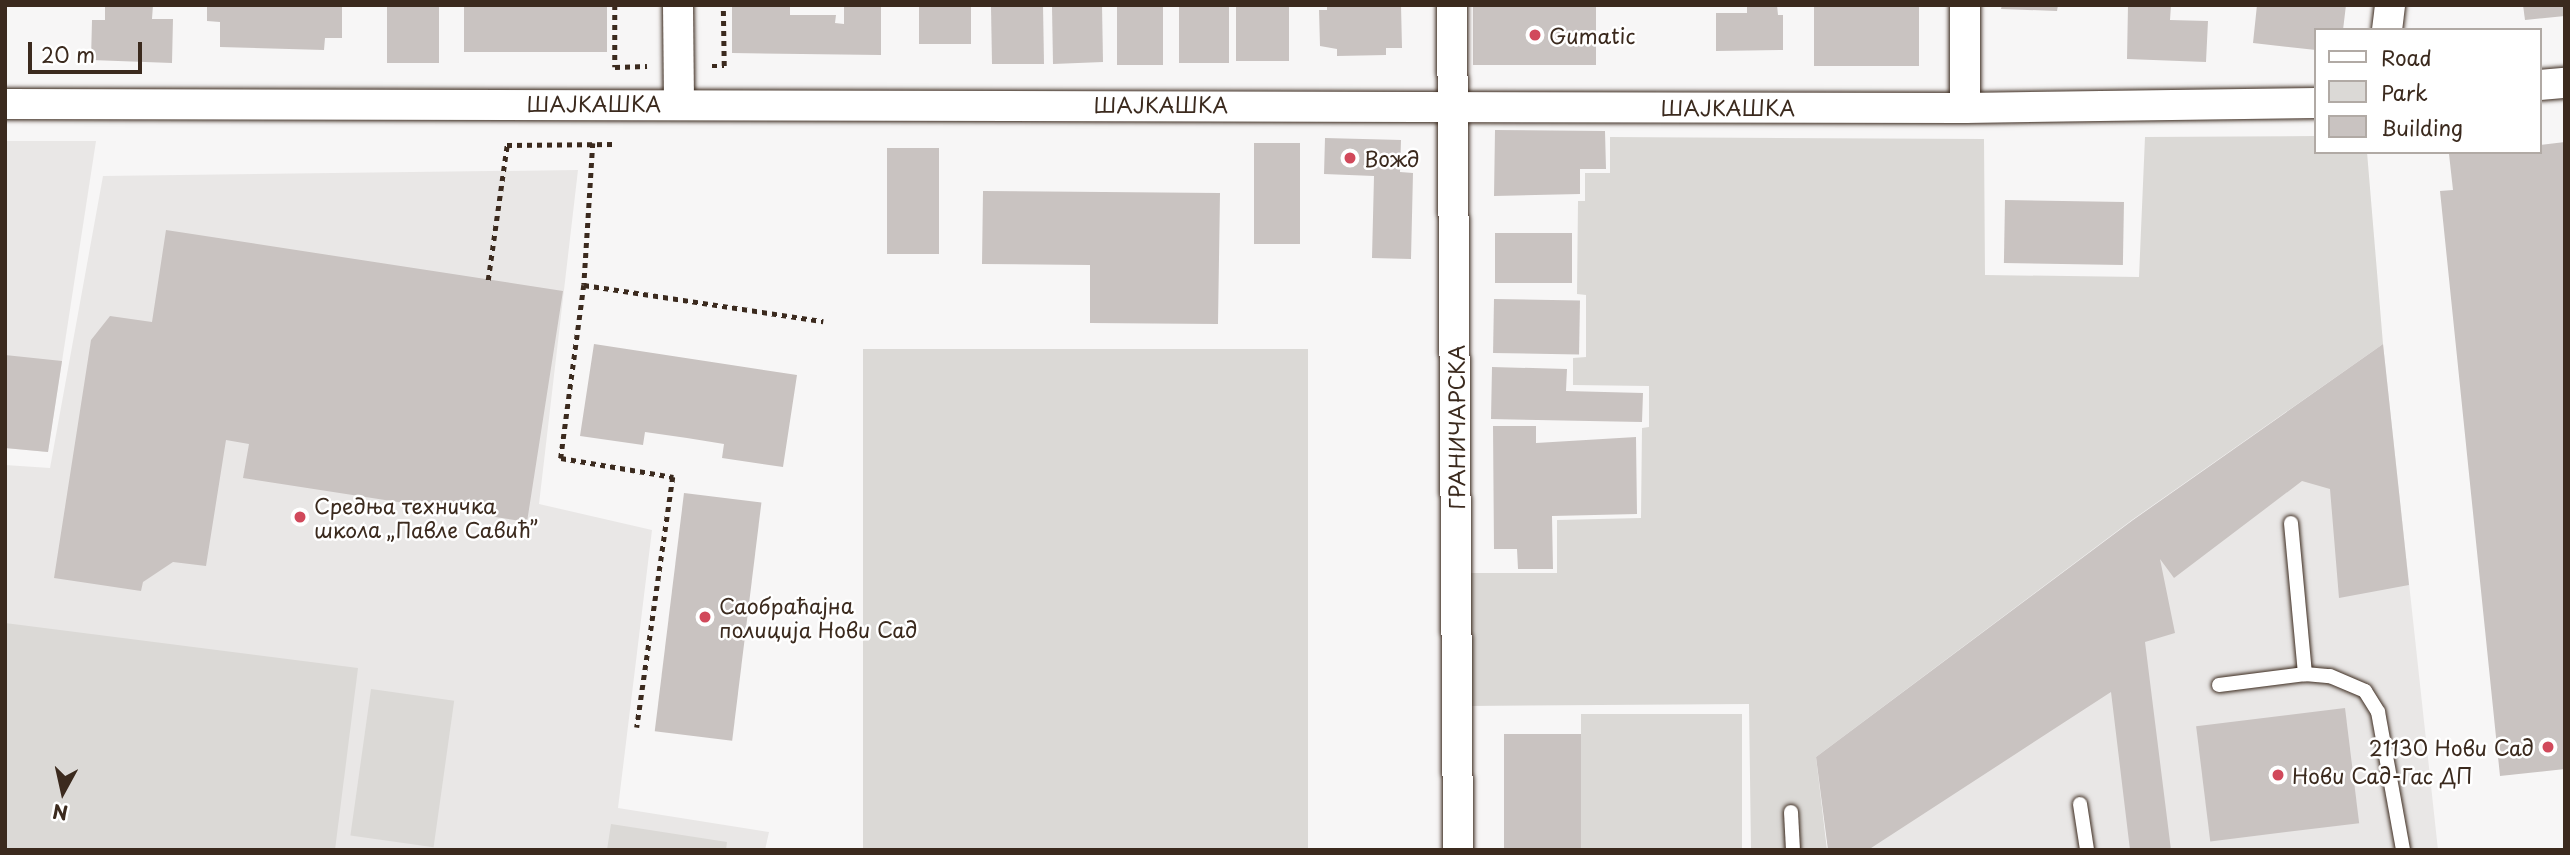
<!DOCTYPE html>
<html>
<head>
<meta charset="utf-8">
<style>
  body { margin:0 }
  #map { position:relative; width:2570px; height:855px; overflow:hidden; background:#f7f6f6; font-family:"Playpen Sans",sans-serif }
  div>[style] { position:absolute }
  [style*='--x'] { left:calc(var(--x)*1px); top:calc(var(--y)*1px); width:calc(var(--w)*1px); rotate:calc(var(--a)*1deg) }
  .built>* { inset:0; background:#e9e7e6 }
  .green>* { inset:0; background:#dbd9d6; transform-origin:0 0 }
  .building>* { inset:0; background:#c9c3c1; transform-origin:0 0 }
  .path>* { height:4.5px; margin-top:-2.25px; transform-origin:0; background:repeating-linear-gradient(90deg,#3b2a1e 0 5px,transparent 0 10px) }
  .roads { filter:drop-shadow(0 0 2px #3b2a1e) drop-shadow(0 0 2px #3b2a1e) }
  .service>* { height:14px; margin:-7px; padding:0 7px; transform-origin:7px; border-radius:7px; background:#fff }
  .minor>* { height:30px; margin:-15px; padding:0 15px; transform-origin:15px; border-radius:15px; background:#fff }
  .dots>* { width:19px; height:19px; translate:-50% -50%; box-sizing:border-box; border:4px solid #fff; border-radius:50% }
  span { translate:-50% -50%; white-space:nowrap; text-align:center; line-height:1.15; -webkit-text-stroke:5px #fff; paint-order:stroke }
  .poi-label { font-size:21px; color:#3b2a1e }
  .left { translate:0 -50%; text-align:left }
  .right { translate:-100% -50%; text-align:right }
  .street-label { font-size:21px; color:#3b2a1e }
  .frame { position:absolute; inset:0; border:7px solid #3b2a1e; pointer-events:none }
  .legend { position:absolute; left:2314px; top:28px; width:228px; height:126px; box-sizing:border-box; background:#fff; border:2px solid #b1aaa5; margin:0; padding:9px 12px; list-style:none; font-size:21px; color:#3b2a1e }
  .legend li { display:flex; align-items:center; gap:14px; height:35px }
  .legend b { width:35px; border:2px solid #b1aaa5 }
  .north { position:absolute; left:28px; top:757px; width:70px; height:70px; -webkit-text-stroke:5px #fff; paint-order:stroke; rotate:188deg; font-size:19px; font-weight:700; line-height:28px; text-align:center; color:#3b2a1e }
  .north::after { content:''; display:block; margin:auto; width:24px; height:32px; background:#3b2a1e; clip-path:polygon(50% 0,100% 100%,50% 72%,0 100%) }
  .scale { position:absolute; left:28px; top:42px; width:114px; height:32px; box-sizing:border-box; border:4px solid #3b2a1e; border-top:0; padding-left:9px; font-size:21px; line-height:24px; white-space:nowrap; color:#3b2a1e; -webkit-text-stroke:5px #fff; paint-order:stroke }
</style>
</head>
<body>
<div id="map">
  <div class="built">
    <i style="clip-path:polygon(5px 141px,96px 141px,48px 452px,5px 448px)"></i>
    <i style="clip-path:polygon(578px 170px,539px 504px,652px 530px,618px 808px,769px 832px,765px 850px,5px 850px,5px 465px,50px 468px,103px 176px)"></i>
    <i style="clip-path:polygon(2383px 344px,2438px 850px,1828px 850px)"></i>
  </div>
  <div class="green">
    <i style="clip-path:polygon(2316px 136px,2316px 152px,2367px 152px,2383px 344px,2132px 520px,1816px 757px,1827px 850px,1751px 850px,1749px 704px,1466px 706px,1463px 573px,1557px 573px,1557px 520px,1641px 518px,1642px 428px,1649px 427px,1649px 386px,1573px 385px,1573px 358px,1586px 357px,1586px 295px,1577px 294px,1578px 201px,1585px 201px,1585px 173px,1610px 173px,1610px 137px,1984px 139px,1985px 275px,2139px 277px,2145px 137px)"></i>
    <i style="left:863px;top:349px;width:445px;height:501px"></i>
    <i style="clip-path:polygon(5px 623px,358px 668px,335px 850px,5px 850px)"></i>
    <i style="left:371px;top:689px;width:84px;height:148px;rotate:8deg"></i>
    <i style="left:1581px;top:714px;width:161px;height:136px"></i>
    <i style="clip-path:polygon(611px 824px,727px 842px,726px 850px,607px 850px)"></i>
  </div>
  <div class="building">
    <i style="clip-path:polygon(105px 5px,153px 5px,152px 19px,173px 19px,172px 63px,91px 60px,92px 20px,105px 20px)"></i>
    <i style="clip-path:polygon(207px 5px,342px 5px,342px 38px,325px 38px,324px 50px,220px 47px,220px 22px,207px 21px)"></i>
    <i style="left:439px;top:5px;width:58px;height:52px;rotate:90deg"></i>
    <i style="left:464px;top:5px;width:143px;height:47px"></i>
    <i style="clip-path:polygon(732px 5px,790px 5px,790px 15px,836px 15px,835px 23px,844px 24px,844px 5px,881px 5px,881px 55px,732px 53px)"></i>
    <i style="left:919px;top:5px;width:52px;height:39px"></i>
    <i style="clip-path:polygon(1011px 5px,1043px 5px,1044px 64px,992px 64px,991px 7px)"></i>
    <i style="clip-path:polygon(1070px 5px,1102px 5px,1103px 62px,1053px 64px,1052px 7px)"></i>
    <i style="left:1117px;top:5px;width:46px;height:60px"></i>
    <i style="left:1179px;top:5px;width:50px;height:58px"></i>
    <i style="left:1236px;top:5px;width:53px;height:56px"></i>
    <i style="clip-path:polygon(1327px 5px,1401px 5px,1402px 48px,1386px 48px,1386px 55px,1337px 56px,1337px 49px,1320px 46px,1319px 10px,1327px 10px)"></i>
    <i style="left:1473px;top:5px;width:123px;height:60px"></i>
    <i style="clip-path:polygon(1747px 5px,1777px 5px,1778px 15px,1783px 15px,1783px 50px,1716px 51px,1716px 13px,1747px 13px)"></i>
    <i style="left:1814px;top:5px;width:105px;height:61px"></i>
    <i style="clip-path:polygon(2002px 5px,2058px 5px,2057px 11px,2001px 9px)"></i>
    <i style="clip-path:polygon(2128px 5px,2171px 5px,2170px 20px,2208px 21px,2206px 62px,2127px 59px)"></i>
    <i style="clip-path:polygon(2257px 5px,2346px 5px,2343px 30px,2316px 30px,2316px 50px,2253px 43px)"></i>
    <i style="clip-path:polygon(2523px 5px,2565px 5px,2565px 16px,2525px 20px)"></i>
    <i style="clip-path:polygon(1495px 130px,1605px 131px,1606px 169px,1580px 169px,1580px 194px,1494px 196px)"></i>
    <i style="clip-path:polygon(1325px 138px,1401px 140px,1400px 172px,1413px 173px,1411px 259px,1372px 258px,1374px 176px,1324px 174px)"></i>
    <i style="clip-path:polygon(2565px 142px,2565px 769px,2500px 776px,2440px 191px,2453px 190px,2449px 154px,2540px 152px,2540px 145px)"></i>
    <i style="left:1254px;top:143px;width:46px;height:101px"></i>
    <i style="left:887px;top:148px;width:52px;height:106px"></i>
    <i style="clip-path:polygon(983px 191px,1220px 193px,1218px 324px,1090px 323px,1090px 265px,982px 264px)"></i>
    <i style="left:2005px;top:200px;width:119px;height:63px;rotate:1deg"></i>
    <i style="clip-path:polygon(166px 230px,563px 291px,527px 522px,243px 478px,249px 444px,226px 440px,206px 566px,173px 562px,143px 582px,141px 591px,54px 578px,91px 340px,110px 316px,152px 322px)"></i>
    <i style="left:1495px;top:233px;width:77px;height:50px"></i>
    <i style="left:1494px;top:299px;width:86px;height:54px;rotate:1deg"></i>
    <i style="clip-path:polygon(594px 344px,797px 375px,783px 467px,722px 458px,724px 444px,687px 438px,645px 432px,643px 445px,580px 436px)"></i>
    <i style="clip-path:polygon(2383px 344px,2409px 585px,2339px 598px,2330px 489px,2302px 481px,2174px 578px,2160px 559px,2175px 633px,2145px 642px,2171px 850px,2130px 850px,2111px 692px,1868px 850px,1828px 850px,1816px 757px,2133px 520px)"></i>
    <i style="clip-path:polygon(5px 355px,62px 361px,48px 452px,5px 448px)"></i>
    <i style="clip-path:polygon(1492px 367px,1567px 369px,1566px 391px,1643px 393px,1642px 422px,1491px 419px)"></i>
    <i style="clip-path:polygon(1493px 426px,1536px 426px,1536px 443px,1636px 437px,1637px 514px,1552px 516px,1553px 569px,1518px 569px,1517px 549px,1494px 549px)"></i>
    <i style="left:684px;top:493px;width:78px;height:240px;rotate:7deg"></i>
    <i style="left:2345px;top:708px;width:116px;height:150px;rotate:83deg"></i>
    <i style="left:1504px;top:734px;width:77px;height:116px"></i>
  </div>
  <div class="path">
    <i style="--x:615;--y:5;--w:62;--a:90"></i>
    <i style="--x:615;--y:67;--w:32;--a:-2"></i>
    <i style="--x:712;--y:66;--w:12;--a:0"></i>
    <i style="--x:724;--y:66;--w:61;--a:-90.9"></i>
    <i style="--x:593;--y:143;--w:142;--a:93.6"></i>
    <i style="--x:584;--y:285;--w:175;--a:97.6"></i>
    <i style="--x:561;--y:458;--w:114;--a:9.6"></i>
    <i style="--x:673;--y:477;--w:253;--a:98.2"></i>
    <i style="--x:488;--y:280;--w:136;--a:-82"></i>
    <i style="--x:507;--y:145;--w:107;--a:-0.5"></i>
    <i style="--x:584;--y:285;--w:242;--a:8.6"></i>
  </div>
  <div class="roads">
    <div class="service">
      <i style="--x:2291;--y:523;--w:152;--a:84.7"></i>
      <i style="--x:2219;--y:685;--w:87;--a:-7.3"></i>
      <i style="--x:2305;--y:674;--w:25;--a:5"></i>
      <i style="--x:2330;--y:676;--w:38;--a:23"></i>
      <i style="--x:2365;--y:691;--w:25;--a:58"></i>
      <i style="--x:2378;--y:712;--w:140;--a:79.7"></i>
      <i style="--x:2080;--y:804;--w:47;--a:81.3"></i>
      <i style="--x:1791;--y:812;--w:38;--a:87"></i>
    </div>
    <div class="minor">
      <i style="--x:678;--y:5;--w:98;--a:89.4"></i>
      <i style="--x:1452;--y:5;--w:845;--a:89.59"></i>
      <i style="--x:1965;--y:5;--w:103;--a:90"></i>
      <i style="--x:2387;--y:30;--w:25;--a:-83"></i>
      <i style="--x:2540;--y:85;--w:25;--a:-5"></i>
      <i style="--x:5;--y:104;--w:1960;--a:0.12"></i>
      <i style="--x:1965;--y:108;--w:351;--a:-0.8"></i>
    </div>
  </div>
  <div class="dots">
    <i style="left:1535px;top:35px;background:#d1495b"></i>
    <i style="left:1350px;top:158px;background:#d1495b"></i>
    <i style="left:300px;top:517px;background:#d1495b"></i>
    <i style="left:705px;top:617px;background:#d1495b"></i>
    <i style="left:2548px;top:747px;background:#d1495b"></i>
    <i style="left:2278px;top:775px;background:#d1495b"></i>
  </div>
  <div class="poi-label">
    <span class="left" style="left:1549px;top:35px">Gumatic</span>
    <span class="left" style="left:1364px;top:158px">Вожд</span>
    <span class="left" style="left:314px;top:517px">Средња техничка<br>школа „Павле Савић”</span>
    <span class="left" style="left:719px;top:617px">Саобраћајна<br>полиција Нови Сад</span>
    <span class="right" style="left:2534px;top:747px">21130 Нови Сад</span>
    <span class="left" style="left:2292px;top:775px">Нови Сад-Гас ДП</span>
  </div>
  <div class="street-label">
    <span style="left:594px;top:103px">ШАЈКАШКА</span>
    <span style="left:1161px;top:104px">ШАЈКАШКА</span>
    <span style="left:1728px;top:107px">ШАЈКАШКА</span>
    <span style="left:1456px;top:427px;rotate:-90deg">ГРАНИЧАРСКА</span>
  </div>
  <div class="frame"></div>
  <ul class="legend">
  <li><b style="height:9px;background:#fff"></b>Road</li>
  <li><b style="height:19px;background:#dbd9d6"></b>Park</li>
  <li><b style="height:19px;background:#c9c3c1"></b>Building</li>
  </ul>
  <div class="north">N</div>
  <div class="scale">20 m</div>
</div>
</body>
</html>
